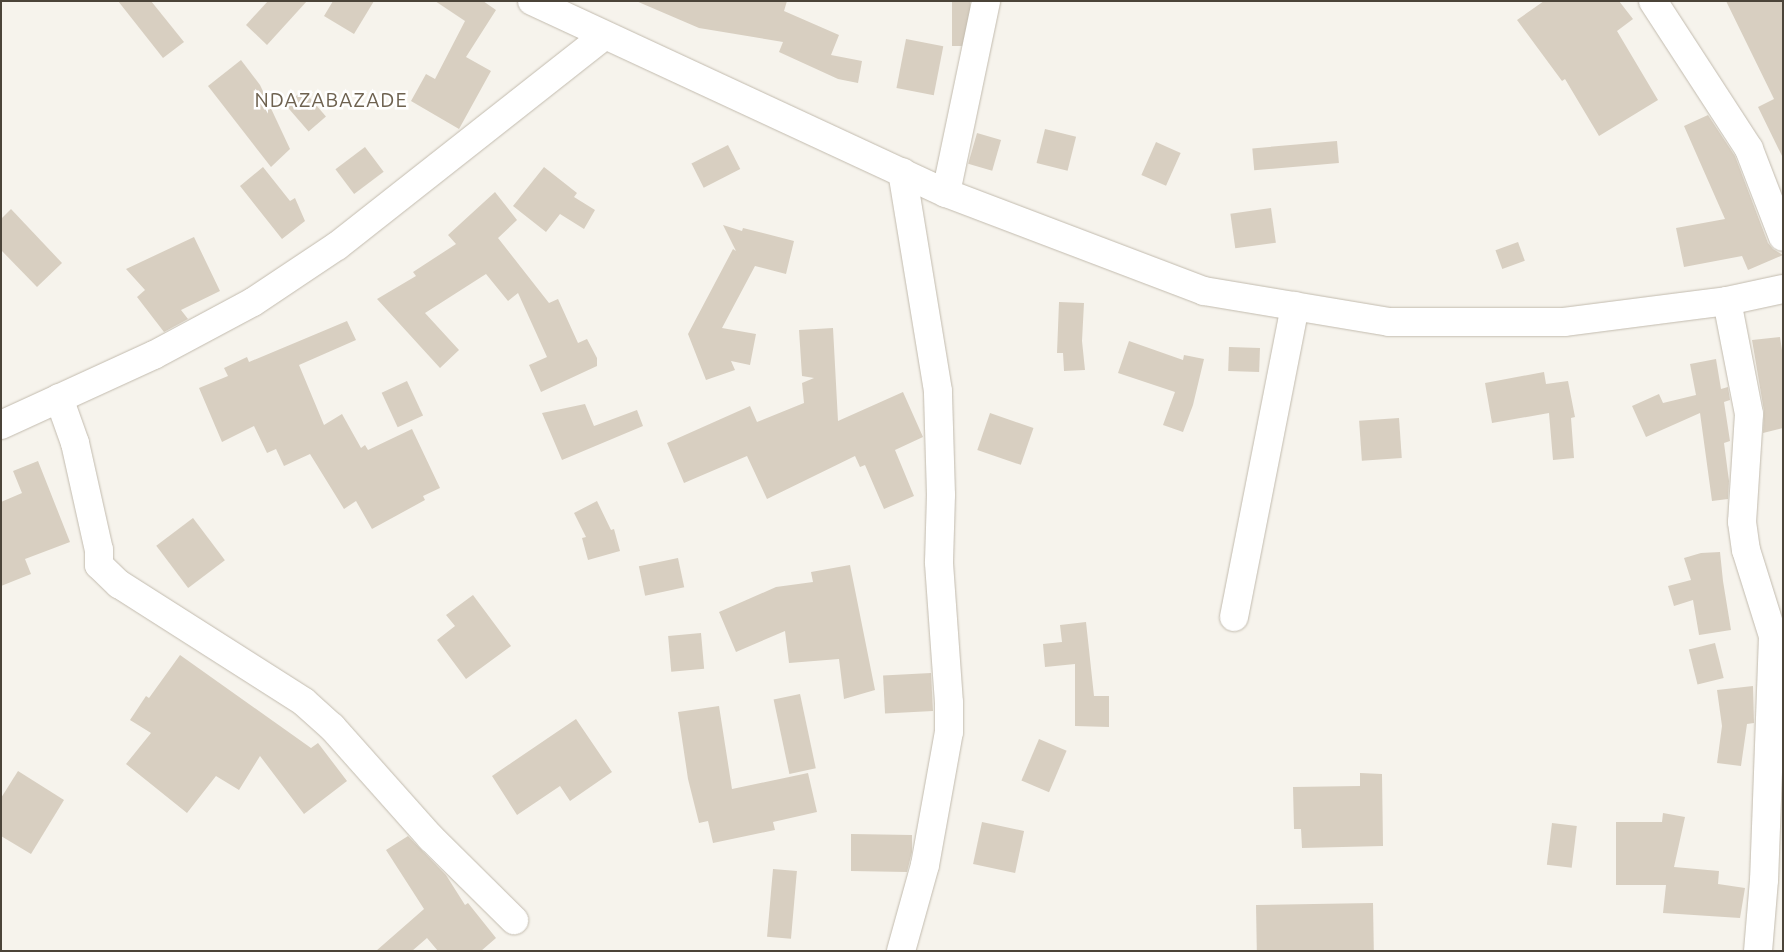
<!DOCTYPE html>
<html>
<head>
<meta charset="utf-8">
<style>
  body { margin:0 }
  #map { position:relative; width:1784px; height:952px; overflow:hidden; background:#f6f3ec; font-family:Ubuntu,sans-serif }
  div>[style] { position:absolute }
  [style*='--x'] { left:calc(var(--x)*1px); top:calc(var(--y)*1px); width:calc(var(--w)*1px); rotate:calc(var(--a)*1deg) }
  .building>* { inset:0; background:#d8cfc1; transform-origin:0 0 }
  .roads { filter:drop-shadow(0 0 1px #c2bbae) drop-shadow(0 0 1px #c2bbae) }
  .minor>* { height:28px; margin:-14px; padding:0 14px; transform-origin:14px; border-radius:14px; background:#fff }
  span { translate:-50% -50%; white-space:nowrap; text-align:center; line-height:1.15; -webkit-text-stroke:5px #fff; paint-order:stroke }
  .quarter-label { font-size:20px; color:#6e6250; letter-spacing:1px }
  .frame { position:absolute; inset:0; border:2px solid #4b4439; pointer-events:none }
</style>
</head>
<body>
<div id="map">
  <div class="building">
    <i style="clip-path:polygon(118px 1px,151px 1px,184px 42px,163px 58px)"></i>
    <i style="clip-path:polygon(268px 1px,307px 1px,267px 45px,246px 25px)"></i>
    <i style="clip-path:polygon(333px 1px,374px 1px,354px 34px,324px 16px)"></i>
    <i style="clip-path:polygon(435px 1px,483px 1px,496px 10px,466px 57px,491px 71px,459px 129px,411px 101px,426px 74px,435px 79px,465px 21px)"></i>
    <i style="clip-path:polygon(636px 1px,787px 1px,784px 11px,839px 35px,831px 55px,862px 61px,858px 83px,838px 79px,779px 52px,783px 42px,699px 28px)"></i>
    <i style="left:952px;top:1px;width:18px;height:45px"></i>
    <i style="clip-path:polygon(1544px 1px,1619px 1px,1633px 19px,1617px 31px,1658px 100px,1599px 136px,1565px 79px,1562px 81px,1517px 20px)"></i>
    <i style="clip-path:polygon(1726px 1px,1783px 1px,1783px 158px,1758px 107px,1774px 99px)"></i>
    <i style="left:906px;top:39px;width:38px;height:50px;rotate:11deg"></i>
    <i style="clip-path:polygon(241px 60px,260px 85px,290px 149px,271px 167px,208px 86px)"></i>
    <i style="left:303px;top:90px;width:35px;height:23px;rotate:49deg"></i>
    <i style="clip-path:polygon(1708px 115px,1735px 156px,1768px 243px,1773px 249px,1783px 255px,1748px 270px,1742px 256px,1684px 267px,1676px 228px,1725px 219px,1684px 126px)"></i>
    <i style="left:1045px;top:129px;width:32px;height:35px;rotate:14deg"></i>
    <i style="left:977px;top:133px;width:25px;height:32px;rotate:16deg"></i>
    <i style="left:1337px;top:141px;width:22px;height:85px;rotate:85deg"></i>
    <i style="left:1156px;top:142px;width:27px;height:36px;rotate:24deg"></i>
    <i style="left:728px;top:145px;width:27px;height:41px;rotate:63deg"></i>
    <i style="left:365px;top:147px;width:31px;height:37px;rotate:53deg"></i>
    <i style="clip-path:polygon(263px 167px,290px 201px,295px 198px,305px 221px,282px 239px,240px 186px)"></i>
    <i style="clip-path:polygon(544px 167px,577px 193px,574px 197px,595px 210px,584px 229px,560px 214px,546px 232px,513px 206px)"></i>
    <i style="clip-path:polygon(495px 192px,517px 220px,498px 238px,549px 303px,558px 299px,578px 343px,587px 339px,597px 358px,597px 366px,541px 392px,529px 365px,547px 357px,518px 293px,508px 301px,486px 274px,425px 313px,459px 350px,440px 368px,377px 299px,416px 276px,413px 272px,456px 244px,448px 235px)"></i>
    <i style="left:1271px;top:208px;width:35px;height:41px;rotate:82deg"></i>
    <i style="clip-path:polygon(11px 209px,62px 263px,37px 287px,1px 250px,1px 219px)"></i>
    <i style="clip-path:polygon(723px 225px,742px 231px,743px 228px,794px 241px,786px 274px,755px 266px,722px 328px,756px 334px,750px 365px,731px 361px,735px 370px,706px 380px,688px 334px,733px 249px,736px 251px)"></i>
    <i style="clip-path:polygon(194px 237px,220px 291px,181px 310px,188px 319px,164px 332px,137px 297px,145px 290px,126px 269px)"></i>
    <i style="left:1518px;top:242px;width:20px;height:24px;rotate:70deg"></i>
    <i style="clip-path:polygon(1059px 302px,1084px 303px,1082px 341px,1085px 370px,1064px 371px,1063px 353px,1057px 353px)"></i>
    <i style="clip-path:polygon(347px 321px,356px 340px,299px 365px,324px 425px,342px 414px,361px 448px,365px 445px,368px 450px,412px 429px,440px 488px,423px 496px,425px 500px,372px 529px,356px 501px,344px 509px,310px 454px,284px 466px,276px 449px,267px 453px,254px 426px,222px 442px,199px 388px,228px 376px,224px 368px,247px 357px,249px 362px)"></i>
    <i style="clip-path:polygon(833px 328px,838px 421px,903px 392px,923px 437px,895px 450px,914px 496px,884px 509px,865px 465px,860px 467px,855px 456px,767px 499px,747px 456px,684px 483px,667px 443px,750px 406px,757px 422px,804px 403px,802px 383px,814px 378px,802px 376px,799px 330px)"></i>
    <i style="clip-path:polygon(1780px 337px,1783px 357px,1783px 428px,1763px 433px,1764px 411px,1752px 340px)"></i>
    <i style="clip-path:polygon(1129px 341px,1183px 360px,1184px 355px,1204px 359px,1193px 405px,1183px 432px,1163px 425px,1175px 392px,1118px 373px)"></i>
    <i style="left:1229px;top:347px;width:31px;height:24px;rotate:2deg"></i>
    <i style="clip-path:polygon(1716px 359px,1721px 389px,1728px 387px,1730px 400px,1724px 402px,1730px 441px,1724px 443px,1729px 481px,1728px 499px,1712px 501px,1700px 413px,1646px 437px,1632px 406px,1659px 394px,1663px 403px,1696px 395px,1690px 364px)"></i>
    <i style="clip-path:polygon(1544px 372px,1546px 384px,1568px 381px,1575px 417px,1571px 418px,1574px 458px,1553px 460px,1549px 413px,1492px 423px,1485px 383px)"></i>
    <i style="left:407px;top:381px;width:38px;height:28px;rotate:65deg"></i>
    <i style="clip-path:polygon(585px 404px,594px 426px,637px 410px,643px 426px,562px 460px,542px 413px)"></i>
    <i style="left:990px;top:413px;width:46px;height:39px;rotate:19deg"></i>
    <i style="left:1399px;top:418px;width:40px;height:40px;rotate:86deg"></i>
    <i style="clip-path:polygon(38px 461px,70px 542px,25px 559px,31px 574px,1px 586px,1px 502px,22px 493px,13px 471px)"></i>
    <i style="clip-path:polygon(597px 501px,611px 530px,614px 529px,620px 551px,588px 560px,582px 538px,586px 537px,574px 513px)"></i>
    <i style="left:193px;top:518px;width:53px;height:46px;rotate:53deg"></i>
    <i style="clip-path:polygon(1720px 552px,1723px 581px,1731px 630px,1699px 635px,1693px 600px,1674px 606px,1668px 586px,1691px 580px,1684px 558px,1701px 553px)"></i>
    <i style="left:678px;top:558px;width:30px;height:40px;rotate:78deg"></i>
    <i style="clip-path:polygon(850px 565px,875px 690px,844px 699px,839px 659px,789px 663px,785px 631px,736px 652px,719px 612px,776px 587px,813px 582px,811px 572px)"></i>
    <i style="clip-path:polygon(473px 595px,511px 646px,466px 679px,437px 640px,455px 626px,446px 615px)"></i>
    <i style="clip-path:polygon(1086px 622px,1094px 696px,1109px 696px,1109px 727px,1075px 726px,1075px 664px,1045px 667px,1043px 644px,1062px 642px,1060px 625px)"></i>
    <i style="left:701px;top:633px;width:36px;height:33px;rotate:85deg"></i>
    <i style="left:1715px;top:643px;width:36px;height:27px;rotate:76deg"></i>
    <i style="clip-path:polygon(180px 655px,311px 748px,318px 743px,347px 781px,304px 814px,260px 756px,239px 790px,216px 776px,187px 813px,126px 764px,151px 733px,130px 720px,146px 696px,149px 698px)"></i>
    <i style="left:931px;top:673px;width:38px;height:48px;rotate:87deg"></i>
    <i style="clip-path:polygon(1753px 686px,1754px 723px,1747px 724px,1741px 766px,1717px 763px,1722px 726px,1717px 690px)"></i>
    <i style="left:800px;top:694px;width:76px;height:27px;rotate:78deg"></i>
    <i style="clip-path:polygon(719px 706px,732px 789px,808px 773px,817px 812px,773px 822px,775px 830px,713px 843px,708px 821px,699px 823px,688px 779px,678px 712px)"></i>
    <i style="clip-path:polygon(576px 719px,612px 772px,570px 801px,560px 786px,517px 815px,492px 776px)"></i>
    <i style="left:1039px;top:739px;width:30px;height:45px;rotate:23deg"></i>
    <i style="clip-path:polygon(18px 771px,64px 800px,31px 854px,1px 836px,1px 798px)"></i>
    <i style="clip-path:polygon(1360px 773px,1382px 774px,1383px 846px,1302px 848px,1301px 829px,1294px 829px,1293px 787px,1360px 786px)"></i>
    <i style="clip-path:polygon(1663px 813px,1685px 817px,1674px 867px,1719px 871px,1718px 884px,1745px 888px,1740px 918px,1663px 913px,1666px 885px,1616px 885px,1616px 822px,1662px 822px)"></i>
    <i style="left:982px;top:822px;width:43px;height:43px;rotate:12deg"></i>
    <i style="left:1552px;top:823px;width:25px;height:42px;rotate:7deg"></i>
    <i style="clip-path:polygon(851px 834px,912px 835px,912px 852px,907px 872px,851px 871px)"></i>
    <i style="clip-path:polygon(408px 836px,446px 875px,465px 905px,468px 903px,496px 938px,481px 951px,438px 951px,427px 938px,412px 951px,376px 951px,424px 909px,386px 850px)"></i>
    <i style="left:773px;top:869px;width:24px;height:68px;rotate:5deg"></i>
    <i style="left:1373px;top:903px;width:48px;height:117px;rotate:89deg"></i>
  </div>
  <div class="roads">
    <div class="minor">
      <i style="--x:532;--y:1;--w:456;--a:24.9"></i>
      <i style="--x:946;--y:193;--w:276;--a:20.8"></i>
      <i style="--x:1204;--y:291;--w:188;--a:9.5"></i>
      <i style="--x:1389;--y:322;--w:175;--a:0"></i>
      <i style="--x:1564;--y:322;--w:164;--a:-7.3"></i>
      <i style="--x:1727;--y:301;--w:57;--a:-12.1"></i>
      <i style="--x:1653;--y:1;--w:176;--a:57"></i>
      <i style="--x:1749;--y:149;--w:94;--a:68.9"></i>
      <i style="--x:946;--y:193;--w:196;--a:-78.2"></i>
      <i style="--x:1727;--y:301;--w:115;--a:79"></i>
      <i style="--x:1749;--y:414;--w:108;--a:93.7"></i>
      <i style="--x:1742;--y:522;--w:28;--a:82"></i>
      <i style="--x:1746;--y:550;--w:90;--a:72.6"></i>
      <i style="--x:1773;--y:636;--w:244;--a:92.1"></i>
      <i style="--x:1764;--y:880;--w:71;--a:94.8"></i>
      <i style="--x:59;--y:398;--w:48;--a:70.4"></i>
      <i style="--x:75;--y:443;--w:110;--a:77.4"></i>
      <i style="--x:99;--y:550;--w:15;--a:90"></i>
      <i style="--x:99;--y:565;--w:28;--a:44"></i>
      <i style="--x:119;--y:584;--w:219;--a:32.5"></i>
      <i style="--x:304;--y:702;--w:38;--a:42"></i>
      <i style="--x:332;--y:727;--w:149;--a:48.3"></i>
      <i style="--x:431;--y:838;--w:117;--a:44.7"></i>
      <i style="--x:1;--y:425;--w:168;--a:-24.6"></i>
      <i style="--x:154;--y:355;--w:112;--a:-28.2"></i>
      <i style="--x:253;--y:302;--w:101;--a:-33.7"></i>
      <i style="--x:337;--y:246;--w:340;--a:-38.2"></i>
      <i style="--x:1234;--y:617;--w:317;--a:-78.9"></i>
      <i style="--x:901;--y:951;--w:89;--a:-74.4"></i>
      <i style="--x:925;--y:865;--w:135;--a:-79.8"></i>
      <i style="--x:949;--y:732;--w:29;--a:-90"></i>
      <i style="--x:949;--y:703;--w:141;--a:-94.1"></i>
      <i style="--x:939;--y:562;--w:67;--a:-88.3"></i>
      <i style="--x:941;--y:495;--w:104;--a:-91.7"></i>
      <i style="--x:938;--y:391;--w:222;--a:-99.3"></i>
    </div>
  </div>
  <div class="quarter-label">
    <span style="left:331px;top:99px">NDAZABAZADE</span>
  </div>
  <div class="frame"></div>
</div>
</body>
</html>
